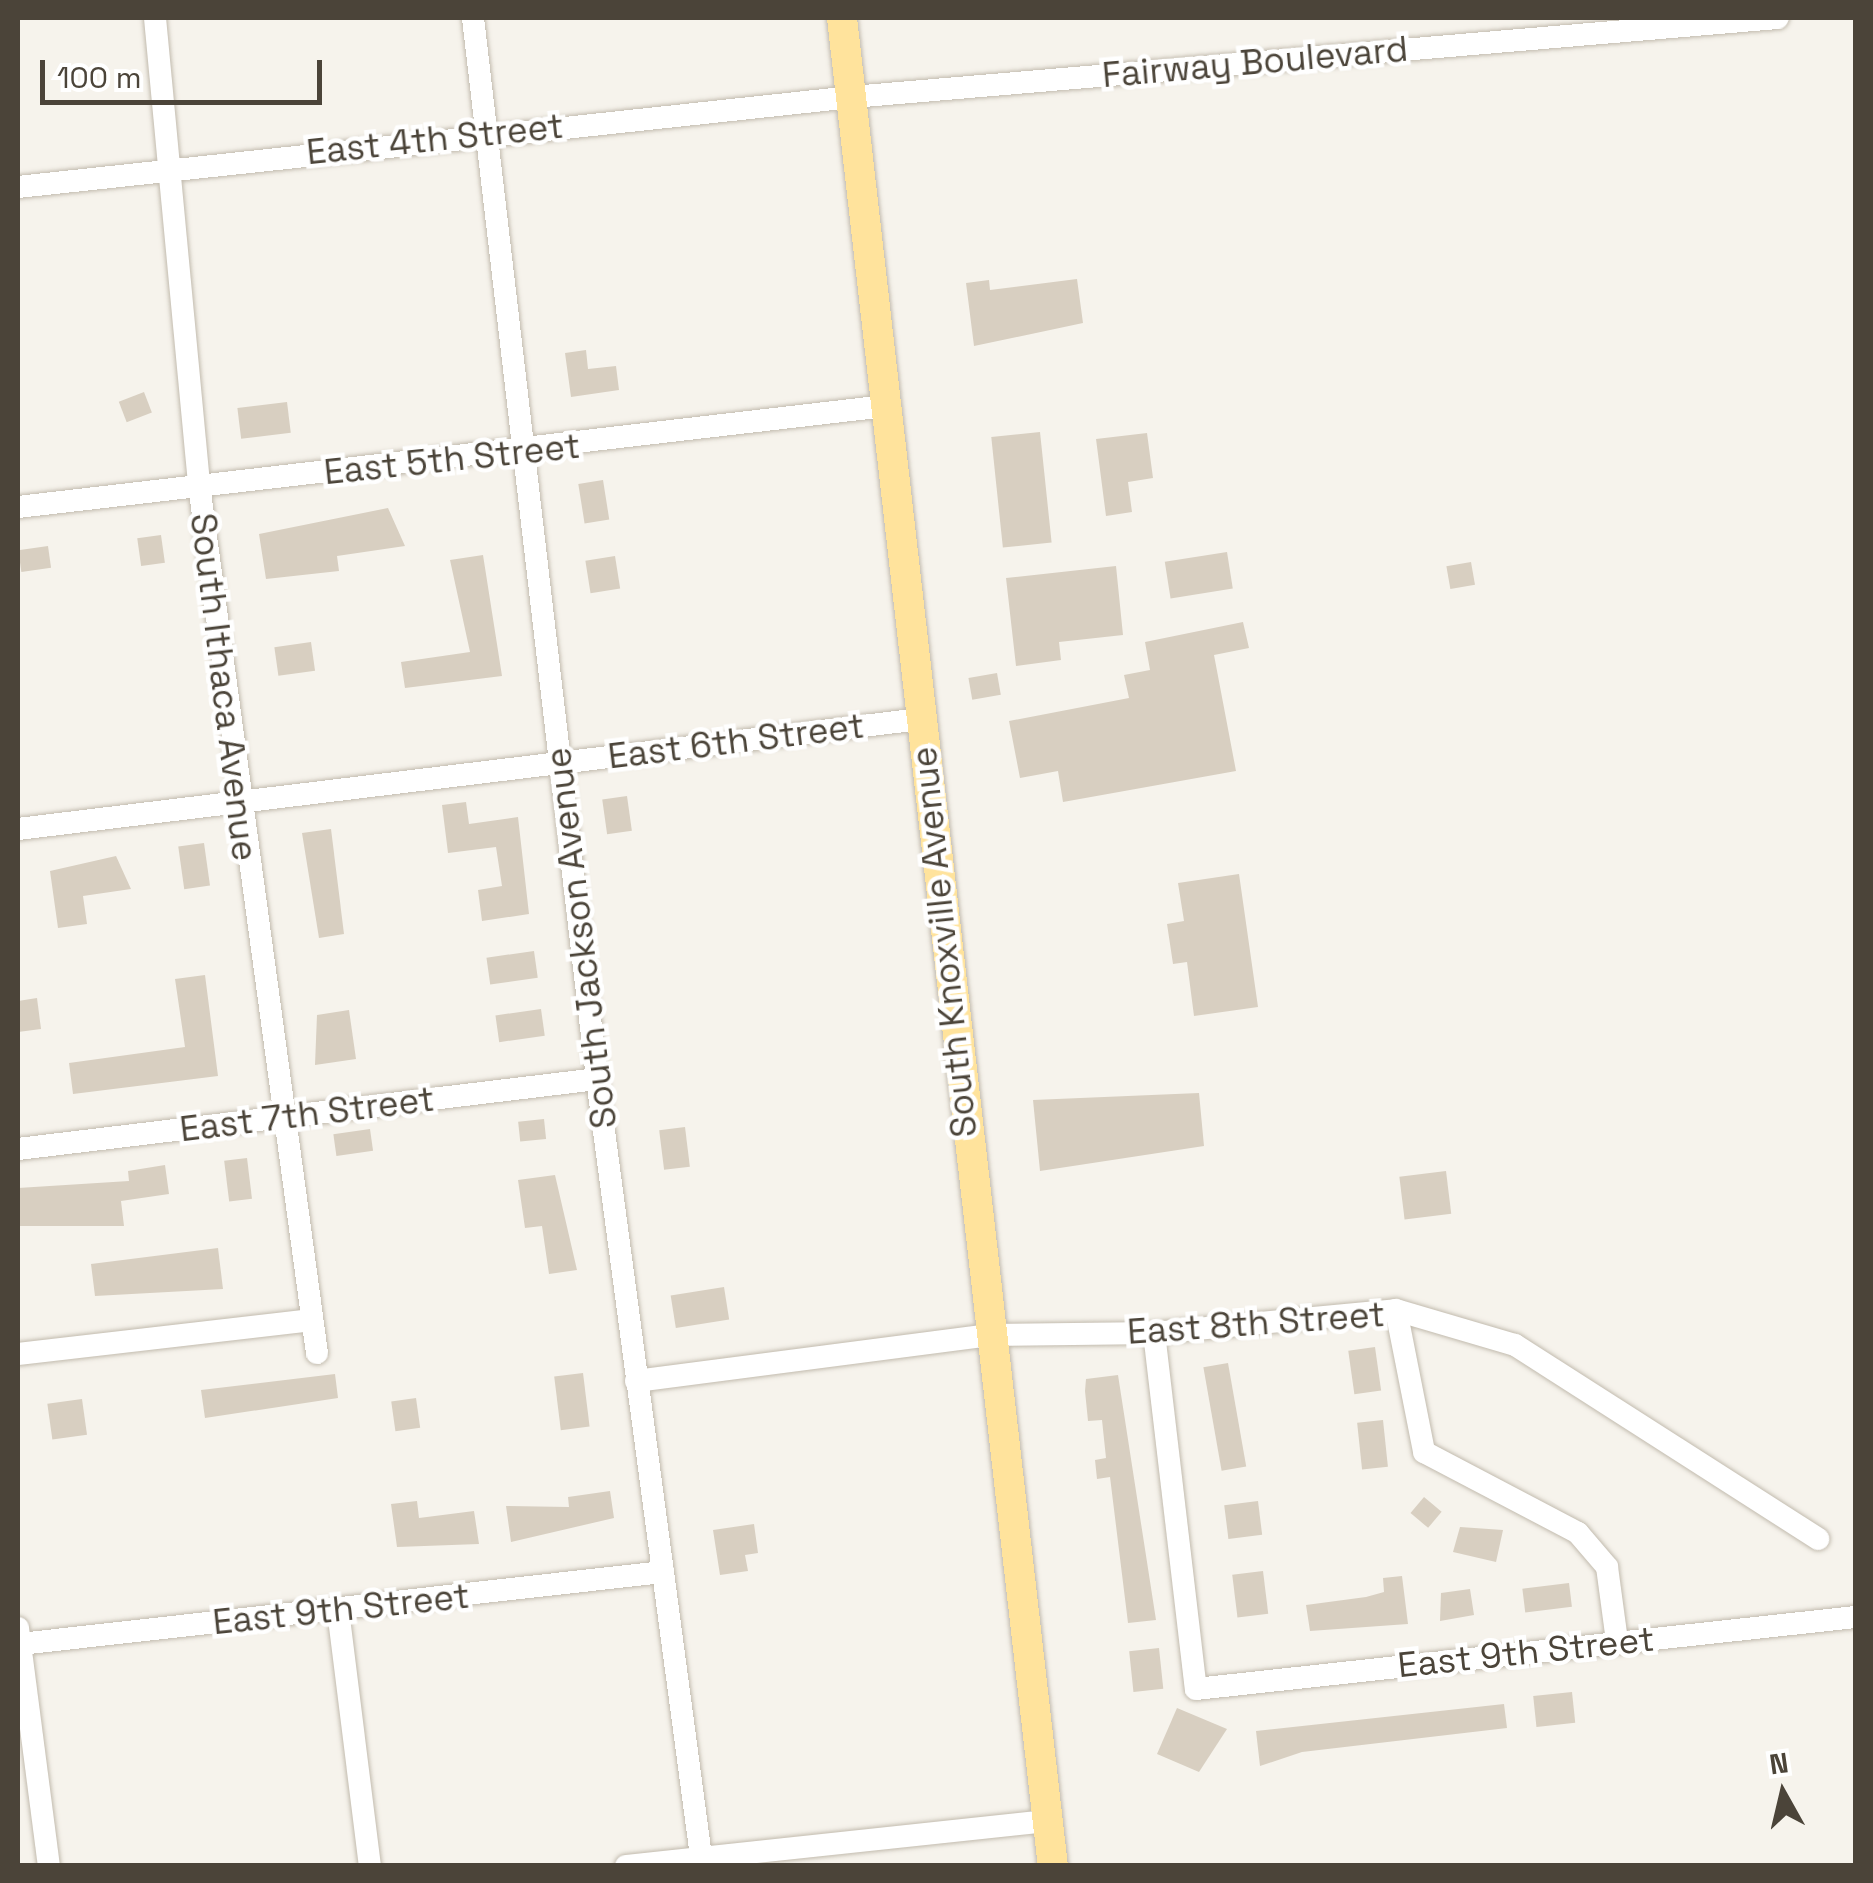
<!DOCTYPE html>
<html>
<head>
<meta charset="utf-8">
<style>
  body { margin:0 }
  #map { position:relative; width:1873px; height:1883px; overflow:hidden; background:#f6f3ec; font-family:"Space Grotesk",sans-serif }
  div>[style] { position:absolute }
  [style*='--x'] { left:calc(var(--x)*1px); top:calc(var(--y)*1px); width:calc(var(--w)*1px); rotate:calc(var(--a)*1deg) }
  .building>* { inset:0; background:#d8cfc1; transform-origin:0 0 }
  .roads { filter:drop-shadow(0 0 2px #c2bbae) drop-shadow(0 0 2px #c2bbae) }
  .minor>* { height:22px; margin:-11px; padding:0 11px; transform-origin:11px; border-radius:11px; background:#fff }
  .major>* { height:30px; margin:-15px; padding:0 15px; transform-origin:15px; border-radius:15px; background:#ffe39c }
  span { translate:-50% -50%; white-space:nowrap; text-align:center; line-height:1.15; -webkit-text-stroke:9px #fff; paint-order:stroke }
  .street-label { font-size:35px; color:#4b4439 }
  .frame { position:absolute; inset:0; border:20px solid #4b4439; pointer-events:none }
  .north { position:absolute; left:1733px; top:1743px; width:100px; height:100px; -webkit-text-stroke:8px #fff; paint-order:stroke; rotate:352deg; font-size:28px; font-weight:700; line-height:40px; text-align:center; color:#4b4439 }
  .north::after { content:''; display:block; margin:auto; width:35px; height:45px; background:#4b4439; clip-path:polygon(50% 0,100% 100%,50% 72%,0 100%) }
  .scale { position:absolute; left:40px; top:60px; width:282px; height:45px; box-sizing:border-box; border:5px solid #4b4439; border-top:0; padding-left:12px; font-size:30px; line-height:35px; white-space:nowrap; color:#4b4439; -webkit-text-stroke:8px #fff; paint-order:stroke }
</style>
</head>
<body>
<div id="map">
  <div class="building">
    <i style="clip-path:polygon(1077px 279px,1083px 323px,974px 346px,966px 283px,989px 280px,990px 290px)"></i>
    <i style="clip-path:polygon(586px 350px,588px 369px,616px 366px,619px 390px,571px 397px,565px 353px)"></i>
    <i style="left:144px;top:392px;width:22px;height:27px;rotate:69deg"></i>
    <i style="left:287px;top:402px;width:31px;height:50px;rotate:83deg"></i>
    <i style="left:1040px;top:432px;width:111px;height:49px;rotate:84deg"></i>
    <i style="clip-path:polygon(1147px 433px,1153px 478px,1128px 482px,1132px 512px,1106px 516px,1096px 439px)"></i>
    <i style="left:603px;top:480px;width:40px;height:25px;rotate:81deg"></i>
    <i style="clip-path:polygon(388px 508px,405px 546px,337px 556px,339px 571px,266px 579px,259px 534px)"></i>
    <i style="left:161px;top:535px;width:28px;height:24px;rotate:82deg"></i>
    <i style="left:48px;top:546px;width:22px;height:30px;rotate:82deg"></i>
    <i style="left:1227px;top:552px;width:37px;height:63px;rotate:81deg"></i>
    <i style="clip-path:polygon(483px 555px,502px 676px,405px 688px,401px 662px,470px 652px,450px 560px)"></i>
    <i style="left:615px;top:556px;width:33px;height:30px;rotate:81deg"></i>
    <i style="left:1471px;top:562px;width:23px;height:25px;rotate:80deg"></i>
    <i style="clip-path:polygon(1116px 566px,1123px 635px,1059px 642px,1061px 660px,1016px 666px,1006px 578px)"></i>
    <i style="clip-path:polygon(1243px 622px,1249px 648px,1214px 655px,1236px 771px,1063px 802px,1058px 771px,1020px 778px,1009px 721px,1129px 698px,1124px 675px,1150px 670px,1145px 642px)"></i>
    <i style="left:311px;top:642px;width:29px;height:37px;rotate:82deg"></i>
    <i style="left:997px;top:673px;width:22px;height:29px;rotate:80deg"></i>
    <i style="left:627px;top:796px;width:35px;height:25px;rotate:82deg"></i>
    <i style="clip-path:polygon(466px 802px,469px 824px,518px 817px,529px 914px,482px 921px,478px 890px,502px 886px,496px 847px,448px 853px,442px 805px)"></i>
    <i style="clip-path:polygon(331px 829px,344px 934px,319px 938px,302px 833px)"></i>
    <i style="left:204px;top:843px;width:43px;height:26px;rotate:82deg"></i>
    <i style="clip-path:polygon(116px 856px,131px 889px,83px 896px,87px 924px,58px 928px,50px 871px)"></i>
    <i style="clip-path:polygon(1239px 874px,1258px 1007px,1194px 1016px,1187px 962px,1173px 964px,1167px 924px,1184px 921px,1178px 883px)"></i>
    <i style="left:534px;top:951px;width:27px;height:48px;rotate:82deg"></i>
    <i style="clip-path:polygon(205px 975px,218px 1076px,73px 1094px,69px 1063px,185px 1047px,175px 979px)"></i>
    <i style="clip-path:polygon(37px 998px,41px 1029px,18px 1032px,18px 1001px)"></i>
    <i style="left:541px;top:1009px;width:27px;height:46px;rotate:82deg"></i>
    <i style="clip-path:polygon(349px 1010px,356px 1059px,315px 1065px,317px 1015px)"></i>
    <i style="clip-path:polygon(1199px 1093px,1204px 1146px,1040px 1171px,1033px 1100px)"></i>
    <i style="left:544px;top:1119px;width:20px;height:26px;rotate:84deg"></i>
    <i style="left:685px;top:1127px;width:40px;height:26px;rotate:83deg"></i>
    <i style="left:370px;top:1129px;width:22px;height:37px;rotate:82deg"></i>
    <i style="left:247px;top:1158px;width:41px;height:23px;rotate:83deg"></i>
    <i style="clip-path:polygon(165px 1165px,169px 1194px,121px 1201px,124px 1226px,18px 1226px,18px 1188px,129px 1181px,128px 1171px)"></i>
    <i style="left:1446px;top:1171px;width:43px;height:47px;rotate:83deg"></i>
    <i style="clip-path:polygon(555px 1175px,577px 1270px,549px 1274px,542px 1226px,525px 1228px,518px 1180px)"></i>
    <i style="clip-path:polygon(218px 1248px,223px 1289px,95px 1296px,91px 1264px)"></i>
    <i style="left:724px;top:1287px;width:33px;height:54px;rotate:81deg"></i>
    <i style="left:1375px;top:1347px;width:44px;height:27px;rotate:82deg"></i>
    <i style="left:1228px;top:1363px;width:105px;height:25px;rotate:80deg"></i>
    <i style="left:583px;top:1373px;width:54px;height:29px;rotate:83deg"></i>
    <i style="clip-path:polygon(335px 1374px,338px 1398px,205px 1418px,201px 1390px)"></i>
    <i style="clip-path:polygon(1118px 1375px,1156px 1620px,1128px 1623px,1110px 1477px,1097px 1479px,1095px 1460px,1106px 1458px,1102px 1420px,1088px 1421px,1085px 1391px,1086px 1379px)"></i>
    <i style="left:416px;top:1398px;width:30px;height:25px;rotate:82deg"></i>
    <i style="left:82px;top:1399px;width:36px;height:35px;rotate:82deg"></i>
    <i style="left:1383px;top:1420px;width:47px;height:26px;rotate:84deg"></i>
    <i style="clip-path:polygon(610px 1491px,614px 1518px,511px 1542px,506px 1506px,569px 1507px,568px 1497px)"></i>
    <i style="left:1424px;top:1497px;width:23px;height:21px;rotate:40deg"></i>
    <i style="clip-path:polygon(417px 1501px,419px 1518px,474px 1511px,479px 1544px,397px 1547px,391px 1504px)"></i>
    <i style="left:1258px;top:1501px;width:34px;height:34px;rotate:83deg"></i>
    <i style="clip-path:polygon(754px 1524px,758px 1553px,745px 1555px,748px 1571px,720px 1575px,713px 1530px)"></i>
    <i style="clip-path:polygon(1460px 1527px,1503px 1530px,1496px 1562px,1453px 1552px)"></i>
    <i style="left:1263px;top:1571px;width:43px;height:31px;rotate:83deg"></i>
    <i style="clip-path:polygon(1402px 1576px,1408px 1624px,1310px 1631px,1306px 1605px,1366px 1597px,1384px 1592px,1383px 1578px)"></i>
    <i style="left:1569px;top:1583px;width:24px;height:47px;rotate:83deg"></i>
    <i style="clip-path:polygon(1470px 1589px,1474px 1615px,1440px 1621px,1441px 1593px)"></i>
    <i style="left:1159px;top:1648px;width:41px;height:30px;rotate:84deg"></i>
    <i style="left:1572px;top:1692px;width:31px;height:39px;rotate:84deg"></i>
    <i style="clip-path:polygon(1504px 1704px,1507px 1728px,1302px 1752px,1260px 1766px,1256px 1731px)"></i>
    <i style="clip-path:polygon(1177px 1708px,1227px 1729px,1199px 1772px,1157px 1754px)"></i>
  </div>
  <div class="roads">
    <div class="minor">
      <i style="--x:155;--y:18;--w:469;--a:84.6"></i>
      <i style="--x:199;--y:485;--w:876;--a:82.26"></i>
      <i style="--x:473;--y:18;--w:1068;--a:83.33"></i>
      <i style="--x:597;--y:1079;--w:784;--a:82.38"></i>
      <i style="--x:18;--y:187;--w:839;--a:-6.16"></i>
      <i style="--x:852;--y:97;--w:929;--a:-4.88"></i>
      <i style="--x:18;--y:507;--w:874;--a:-6.64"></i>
      <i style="--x:18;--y:829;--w:909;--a:-6.95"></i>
      <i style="--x:18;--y:1149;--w:583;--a:-6.89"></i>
      <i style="--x:1396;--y:1310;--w:145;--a:78.8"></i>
      <i style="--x:1424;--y:1452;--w:174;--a:27.7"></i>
      <i style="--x:1578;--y:1533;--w:45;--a:49.5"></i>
      <i style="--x:1607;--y:1567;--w:75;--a:82.3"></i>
      <i style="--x:1154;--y:1333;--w:358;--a:83.3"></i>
      <i style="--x:1196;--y:1689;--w:664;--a:-6.23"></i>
      <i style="--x:18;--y:1354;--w:296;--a:-6.6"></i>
      <i style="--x:636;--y:1381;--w:357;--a:-7.4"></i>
      <i style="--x:990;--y:1335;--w:164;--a:-0.7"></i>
      <i style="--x:1154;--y:1333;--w:243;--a:-5.4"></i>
      <i style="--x:1396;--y:1310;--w:124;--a:16.4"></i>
      <i style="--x:1515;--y:1345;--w:360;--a:32.6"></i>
      <i style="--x:338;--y:1610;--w:258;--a:82.9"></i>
      <i style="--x:18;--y:1628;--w:240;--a:82.6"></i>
      <i style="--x:20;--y:1644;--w:647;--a:-6.39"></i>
      <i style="--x:626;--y:1866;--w:424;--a:-6.1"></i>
    </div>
    <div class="major">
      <i style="--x:842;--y:18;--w:1860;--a:83.49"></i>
    </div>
  </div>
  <div class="street-label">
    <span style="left:1255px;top:62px;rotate:-5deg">Fairway Boulevard</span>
    <span style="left:435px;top:139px;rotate:-6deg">East 4th Street</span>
    <span style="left:452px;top:459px;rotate:-6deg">East 5th Street</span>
    <span style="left:224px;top:687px;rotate:83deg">South Ithaca Avenue</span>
    <span style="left:736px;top:741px;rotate:-7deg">East 6th Street</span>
    <span style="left:581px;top:938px;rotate:-97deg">South Jackson Avenue</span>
    <span style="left:944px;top:942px;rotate:-96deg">South Knoxville Avenue</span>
    <span style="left:307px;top:1114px;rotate:-7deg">East 7th Street</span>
    <span style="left:1256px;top:1323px;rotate:-4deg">East 8th Street</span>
    <span style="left:341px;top:1609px;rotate:-6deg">East 9th Street</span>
    <span style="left:1526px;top:1652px;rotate:-6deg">East 9th Street</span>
  </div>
  <div class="frame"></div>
  <div class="north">N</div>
  <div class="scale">100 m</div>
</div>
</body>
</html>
